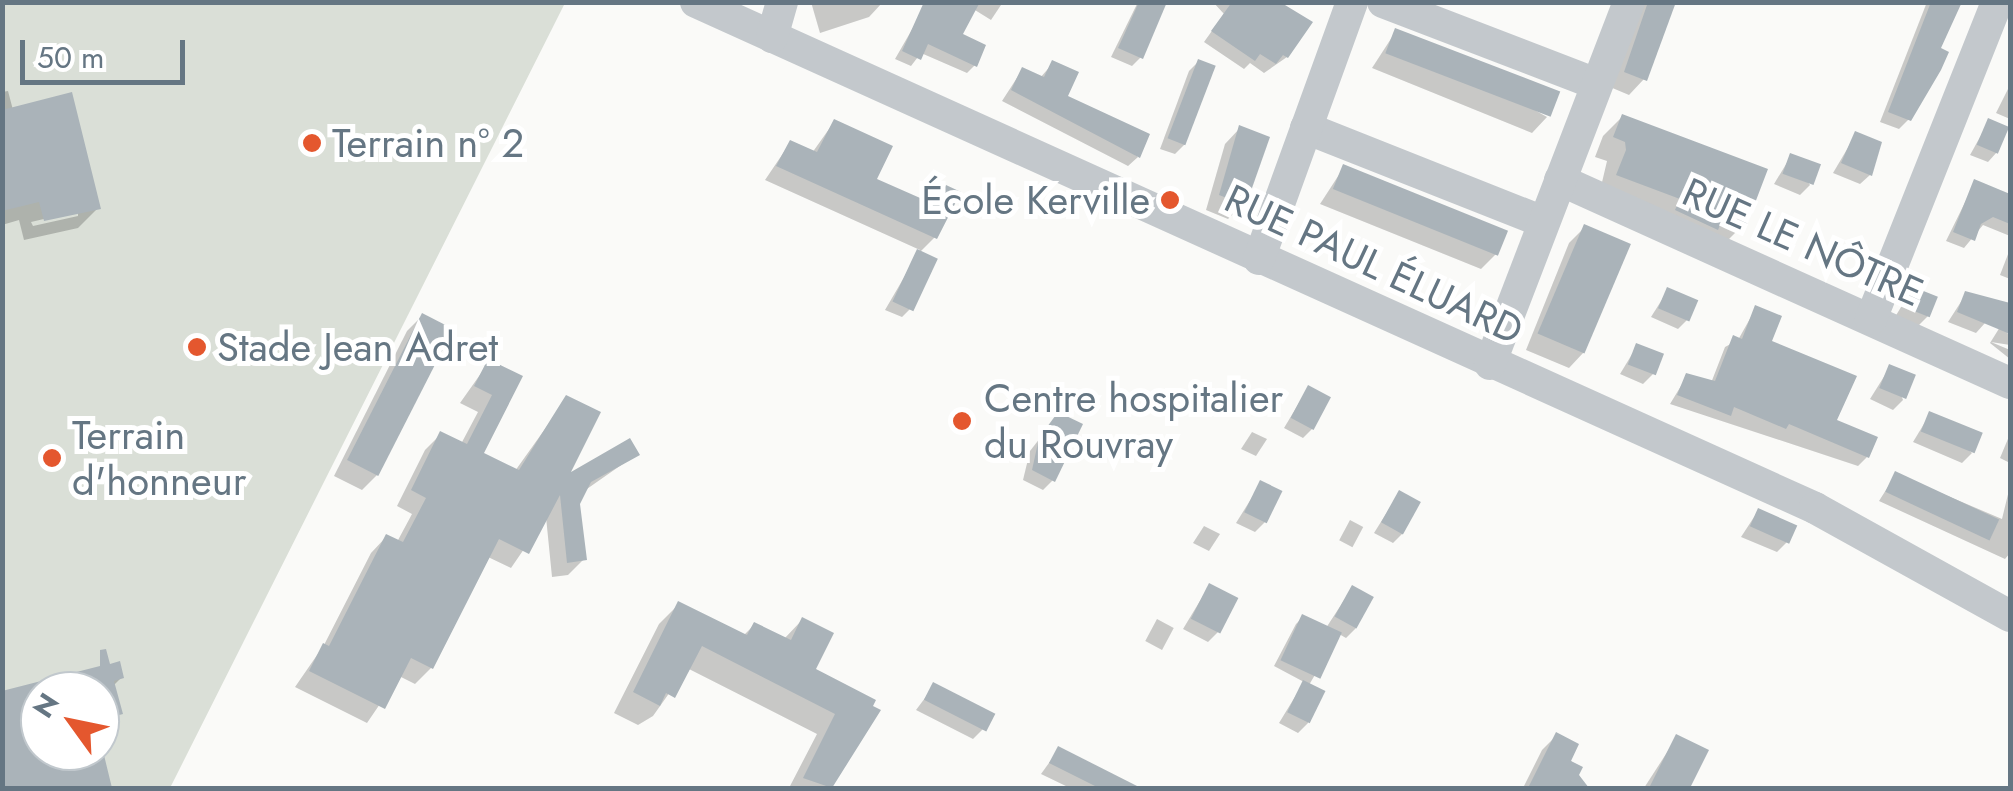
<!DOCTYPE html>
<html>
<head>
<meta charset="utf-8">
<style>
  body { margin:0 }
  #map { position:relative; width:2013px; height:791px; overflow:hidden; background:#fafaf8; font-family:Jost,sans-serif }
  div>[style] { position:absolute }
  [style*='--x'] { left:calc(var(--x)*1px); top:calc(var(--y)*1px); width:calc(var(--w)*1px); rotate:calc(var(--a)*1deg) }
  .green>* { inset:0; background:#dadfd7 }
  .shadow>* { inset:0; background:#0003; transform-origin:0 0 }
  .building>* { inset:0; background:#aab3b9; transform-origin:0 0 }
  .minor>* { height:32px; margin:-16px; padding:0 16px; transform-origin:16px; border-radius:16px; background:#c3c8cc }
  .dots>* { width:28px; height:28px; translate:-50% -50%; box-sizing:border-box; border:5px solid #fff; border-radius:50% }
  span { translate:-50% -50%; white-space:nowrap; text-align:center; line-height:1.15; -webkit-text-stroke:10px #fff; paint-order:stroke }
  .poi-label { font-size:40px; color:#657683 }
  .left { translate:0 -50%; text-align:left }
  .right { translate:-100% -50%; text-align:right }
  .street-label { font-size:40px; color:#657683 }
  .frame { position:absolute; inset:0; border:5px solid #657683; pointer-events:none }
  .north { position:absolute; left:20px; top:671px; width:100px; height:100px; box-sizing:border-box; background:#fff; border:2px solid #c1c8cd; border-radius:50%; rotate:303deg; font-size:28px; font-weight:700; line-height:40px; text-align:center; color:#657683 }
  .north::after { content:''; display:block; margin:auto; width:35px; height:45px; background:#e4572e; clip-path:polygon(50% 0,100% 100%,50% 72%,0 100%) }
  .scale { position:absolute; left:20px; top:40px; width:165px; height:45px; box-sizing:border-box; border:5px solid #657683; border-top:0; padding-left:12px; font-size:30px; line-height:35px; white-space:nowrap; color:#657683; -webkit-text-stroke:8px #fff; paint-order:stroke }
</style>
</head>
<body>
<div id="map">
  <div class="green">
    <i style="clip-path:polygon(evenodd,2px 3px,565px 3px,170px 788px,3px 788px,2px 3px,40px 691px,100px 691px,100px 751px,40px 751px,40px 691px)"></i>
  </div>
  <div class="shadow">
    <i style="clip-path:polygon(811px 2px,883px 2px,869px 17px,820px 33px)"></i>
    <i style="clip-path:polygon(962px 2px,1003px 2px,991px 20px)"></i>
    <i style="clip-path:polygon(1138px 2px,1157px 2px,1141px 57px,1132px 66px,1111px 57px)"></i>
    <i style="clip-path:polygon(1213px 2px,1279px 2px,1287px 57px,1264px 73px,1250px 63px,1244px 69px,1204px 42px,1224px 14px)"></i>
    <i style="clip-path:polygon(1637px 2px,1674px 2px,1644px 79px,1629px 95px,1610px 87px)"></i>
    <i style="clip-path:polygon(1927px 2px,1950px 2px,1909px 119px,1899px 129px,1880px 122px)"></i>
    <i style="clip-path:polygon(922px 12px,960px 35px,975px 65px,967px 73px,921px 53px,911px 66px,895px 59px)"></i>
    <i style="clip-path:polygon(1396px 31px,1547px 117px,1532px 133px,1372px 68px)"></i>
    <i style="clip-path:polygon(1199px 61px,1185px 144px,1175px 154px,1160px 149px,1189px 71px)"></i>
    <i style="clip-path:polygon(1053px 63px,1064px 98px,1138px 157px,1128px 166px,1002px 101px,1022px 70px,1040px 78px)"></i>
    <i style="clip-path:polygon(2010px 85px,2010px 119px,1996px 113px)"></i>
    <i style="clip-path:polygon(evenodd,8px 91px,13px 110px,98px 208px,78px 228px,24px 240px,19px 220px,2px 225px,2px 92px,8px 91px,78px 211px,78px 216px,33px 226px,31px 222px,78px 211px)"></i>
    <i style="clip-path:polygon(1623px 116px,1745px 223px,1726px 242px,1599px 195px,1607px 161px,1595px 157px,1603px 136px)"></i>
    <i style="clip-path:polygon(1989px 121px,1997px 152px,1988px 162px,1970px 155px)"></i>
    <i style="clip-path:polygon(834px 122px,874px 180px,931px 206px,946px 188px,935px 237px,919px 253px,911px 308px,902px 317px,885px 310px,920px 250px,765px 180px,790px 143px,812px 153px)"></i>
    <i style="clip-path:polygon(1240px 128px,1243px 204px,1228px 219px,1206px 210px,1225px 144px)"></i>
    <i style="clip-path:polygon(1856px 134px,1870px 175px,1860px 184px,1833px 173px)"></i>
    <i style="clip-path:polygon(1791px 156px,1810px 185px,1800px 195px,1774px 184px)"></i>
    <i style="clip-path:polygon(1344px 167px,1496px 254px,1481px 269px,1320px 204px)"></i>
    <i style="clip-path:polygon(1975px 182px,2010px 200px,2010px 236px,1983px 225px,1964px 248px,1946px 241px)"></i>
    <i style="clip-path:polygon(1585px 227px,1584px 352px,1569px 368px,1526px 350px,1569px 243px)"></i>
    <i style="clip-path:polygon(2010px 249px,2010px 279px,2000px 275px)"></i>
    <i style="clip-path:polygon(1912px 289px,1928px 316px,1918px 326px,1895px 317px)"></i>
    <i style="clip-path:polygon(1668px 290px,1687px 320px,1678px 329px,1651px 317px)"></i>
    <i style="clip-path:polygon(1966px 294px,1985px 323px,1976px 333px,1948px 322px)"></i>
    <i style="clip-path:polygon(1756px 308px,1769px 343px,1867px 457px,1858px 466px,1670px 404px,1687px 376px,1711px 383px,1725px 347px,1738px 340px)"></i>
    <i style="clip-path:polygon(422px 316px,450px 330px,377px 475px,362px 490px,334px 476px,407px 331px)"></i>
    <i style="clip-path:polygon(2005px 319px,2010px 345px,1991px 342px,2010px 350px,2010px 359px,1990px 343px)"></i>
    <i style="clip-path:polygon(1637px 346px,1653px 374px,1643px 384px,1620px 374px)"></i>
    <i style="clip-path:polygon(489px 362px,519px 377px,481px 454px,515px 471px,567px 398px,565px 478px,637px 454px,584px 491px,578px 503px,584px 559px,568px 575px,552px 577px,546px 517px,511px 568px,488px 557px,431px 668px,415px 684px,399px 676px,367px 723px,295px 687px,324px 645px,371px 553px,386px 537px,397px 542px,412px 514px,397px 506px,425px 450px,441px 434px,461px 444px,478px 412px,460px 403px)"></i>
    <i style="clip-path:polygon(1890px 367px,1903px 400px,1893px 410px,1870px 399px)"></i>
    <i style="clip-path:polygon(1308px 388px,1313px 428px,1303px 438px,1284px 428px)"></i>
    <i style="clip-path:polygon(1930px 414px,1972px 453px,1962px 463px,1913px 442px)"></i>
    <i style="clip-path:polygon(1058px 415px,1053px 480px,1043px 490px,1023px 480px,1030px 451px)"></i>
    <i style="clip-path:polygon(1252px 432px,1267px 439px,1256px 456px,1241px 449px)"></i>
    <i style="clip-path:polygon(2010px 434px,2010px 463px,2000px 458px)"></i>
    <i style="clip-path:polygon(1896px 474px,2002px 519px,2010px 486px,2010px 553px,2005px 559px,1879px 501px)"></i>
    <i style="clip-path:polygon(1261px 483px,1265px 522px,1255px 532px,1236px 523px)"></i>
    <i style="clip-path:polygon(1399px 493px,1403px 533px,1393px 543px,1374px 533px)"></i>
    <i style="clip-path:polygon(1758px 511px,1787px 542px,1777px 552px,1741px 537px)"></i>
    <i style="left:1350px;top:520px;width:15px;height:23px;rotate:28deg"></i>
    <i style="clip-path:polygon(1204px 526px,1220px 534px,1209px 551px,1193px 543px)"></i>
    <i style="clip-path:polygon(1209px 586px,1218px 632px,1208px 642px,1183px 629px)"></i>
    <i style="clip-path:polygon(1352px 588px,1356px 628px,1346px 638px,1339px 634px,1309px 685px,1308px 723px,1298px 733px,1279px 723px,1304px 682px,1274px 666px,1296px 624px,1303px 617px,1326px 628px)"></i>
    <i style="clip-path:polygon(679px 604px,743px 636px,754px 625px,784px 639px,802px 620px,813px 670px,878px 711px,829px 788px,789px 788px,817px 734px,687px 668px,653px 716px,638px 725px,614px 713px,659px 624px)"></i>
    <i style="left:1157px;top:619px;width:19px;height:25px;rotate:28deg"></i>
    <i style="clip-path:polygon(121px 678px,113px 686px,120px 713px,100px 733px,100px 691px,40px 691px,40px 751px,100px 749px,109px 788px,2px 788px,2px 694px)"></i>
    <i style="clip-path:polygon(934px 686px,983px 729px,973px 739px,916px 710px)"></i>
    <i style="clip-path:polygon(1557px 735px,1586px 788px,1523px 788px,1542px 750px)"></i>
    <i style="clip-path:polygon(1677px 737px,1706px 751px,1687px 788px,1644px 788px)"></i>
    <i style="clip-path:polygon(1059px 749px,1104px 773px,1095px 788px,1070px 788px,1041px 774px)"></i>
  </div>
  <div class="building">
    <i style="clip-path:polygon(924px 2px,980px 2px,963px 34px,986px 45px,977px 67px,928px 44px,921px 60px,902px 51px)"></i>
    <i style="clip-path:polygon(1139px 2px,1167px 2px,1143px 59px,1118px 48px)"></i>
    <i style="clip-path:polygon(1232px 2px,1280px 2px,1313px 22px,1288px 58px,1283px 55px,1276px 64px,1260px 54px,1255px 61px,1211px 31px)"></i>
    <i style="clip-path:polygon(1648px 2px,1676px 2px,1647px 81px,1624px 72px)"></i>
    <i style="clip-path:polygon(1931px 2px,1962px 2px,1941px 48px,1949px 52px,1941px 70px,1911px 121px,1888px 112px)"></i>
    <i style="left:1395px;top:28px;width:177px;height:27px;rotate:21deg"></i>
    <i style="left:1198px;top:59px;width:19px;height:85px;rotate:21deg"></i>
    <i style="clip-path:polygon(1052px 60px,1079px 72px,1068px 96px,1150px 134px,1140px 158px,1011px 90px,1022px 67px,1044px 77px)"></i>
    <i style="clip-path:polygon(72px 92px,101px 209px,44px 221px,39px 202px,2px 211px,2px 110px)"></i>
    <i style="clip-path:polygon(1622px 114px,1768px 169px,1747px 224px,1724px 215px,1718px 230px,1675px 210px,1680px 199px,1616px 175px,1626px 150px,1625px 142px,1613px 137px)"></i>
    <i style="left:1988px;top:118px;width:23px;height:29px;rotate:23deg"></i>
    <i style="clip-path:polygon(834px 119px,893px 146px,877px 179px,936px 205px,946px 185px,961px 192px,937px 239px,776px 166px,790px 140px,817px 152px)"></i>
    <i style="clip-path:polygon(1239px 125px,1270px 137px,1246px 205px,1219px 195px)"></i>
    <i style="clip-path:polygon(1855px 131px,1882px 142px,1872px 176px,1841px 163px)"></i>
    <i style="left:1790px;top:153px;width:33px;height:22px;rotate:20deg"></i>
    <i style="left:1343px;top:164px;width:178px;height:27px;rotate:22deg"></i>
    <i style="clip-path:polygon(1974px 179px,2010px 194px,2010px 224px,1993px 217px,1981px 224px,1975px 241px,1953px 232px)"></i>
    <i style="left:1584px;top:224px;width:51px;height:119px;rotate:23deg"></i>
    <i style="left:917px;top:249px;width:23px;height:58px;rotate:25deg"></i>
    <i style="left:1911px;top:286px;width:29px;height:22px;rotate:22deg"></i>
    <i style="left:1667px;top:287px;width:34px;height:23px;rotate:23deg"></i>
    <i style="clip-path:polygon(1965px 291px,2010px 303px,2010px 334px,1957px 312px)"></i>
    <i style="clip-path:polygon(1755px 305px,1782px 316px,1772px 341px,1857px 376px,1837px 420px,1878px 437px,1869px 458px,1789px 424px,1786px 429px,1734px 407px,1731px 416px,1677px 395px,1686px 373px,1715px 381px,1733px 335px,1742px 339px)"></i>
    <i style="left:422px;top:313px;width:35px;height:165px;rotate:27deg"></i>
    <i style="left:1636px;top:343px;width:30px;height:23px;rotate:21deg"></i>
    <i style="clip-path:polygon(488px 359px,523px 376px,484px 453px,519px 470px,566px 395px,601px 412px,571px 472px,630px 438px,640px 455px,591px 482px,580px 504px,587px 560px,567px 563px,560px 495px,529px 554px,499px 539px,433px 669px,411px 658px,385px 709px,309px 671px,323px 643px,329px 646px,386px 534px,403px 542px,426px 498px,411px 490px,440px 431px,467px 444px,492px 395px,474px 386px)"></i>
    <i style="left:1889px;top:364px;width:29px;height:26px;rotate:22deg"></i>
    <i style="left:1308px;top:385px;width:26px;height:37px;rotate:28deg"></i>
    <i style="left:1929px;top:411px;width:58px;height:22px;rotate:22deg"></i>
    <i style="clip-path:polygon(1058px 412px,1083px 424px,1055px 482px,1032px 470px,1039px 438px)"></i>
    <i style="left:1895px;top:471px;width:115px;height:23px;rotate:25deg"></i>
    <i style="left:1260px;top:480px;width:25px;height:36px;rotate:26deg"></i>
    <i style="left:1399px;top:490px;width:25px;height:37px;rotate:29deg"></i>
    <i style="left:1758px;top:508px;width:43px;height:20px;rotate:24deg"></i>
    <i style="left:1209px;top:583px;width:33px;height:40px;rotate:27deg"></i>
    <i style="left:1352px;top:585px;width:25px;height:36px;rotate:29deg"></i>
    <i style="clip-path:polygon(678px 601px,747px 635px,754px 622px,791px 640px,802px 617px,834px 633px,816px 669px,876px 700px,873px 706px,881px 710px,832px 788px,803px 778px,835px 714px,702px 646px,675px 698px,666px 693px,660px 706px,633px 692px)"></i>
    <i style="left:1302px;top:614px;width:44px;height:51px;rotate:25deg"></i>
    <i style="clip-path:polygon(106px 649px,110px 664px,120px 661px,124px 678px,114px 681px,123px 714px,100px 720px,100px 691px,40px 691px,40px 751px,103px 751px,112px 788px,2px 788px,2px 691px,100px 666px,100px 650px)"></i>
    <i style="left:1303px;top:680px;width:25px;height:36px;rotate:26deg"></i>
    <i style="left:933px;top:682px;width:70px;height:20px;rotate:27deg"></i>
    <i style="clip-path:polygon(1556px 732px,1579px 744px,1571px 761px,1583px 767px,1579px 775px,1589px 788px,1528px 788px)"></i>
    <i style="clip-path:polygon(1676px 734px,1709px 750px,1690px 788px,1649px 788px)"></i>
    <i style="clip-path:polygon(1058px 746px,1141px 788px,1099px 788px,1049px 763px)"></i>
  </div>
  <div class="minor">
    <i style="--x:696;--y:2;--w:1228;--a:24.33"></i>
    <i style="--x:1815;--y:508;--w:223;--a:29"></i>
    <i style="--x:1383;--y:2;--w:229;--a:21"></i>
    <i style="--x:772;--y:37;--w:36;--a:-74"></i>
    <i style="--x:1306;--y:128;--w:255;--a:21.6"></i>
    <i style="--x:1560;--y:180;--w:494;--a:24.3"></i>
    <i style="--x:1259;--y:259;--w:273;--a:-70.1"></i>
    <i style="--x:1871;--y:319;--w:341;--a:-68.3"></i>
    <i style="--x:1490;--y:364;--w:388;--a:-69"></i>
  </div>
  <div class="dots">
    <i style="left:312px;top:143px;background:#e4572e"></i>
    <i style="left:1170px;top:200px;background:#e4572e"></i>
    <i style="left:197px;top:347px;background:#e4572e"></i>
    <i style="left:962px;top:421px;background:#e4572e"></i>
    <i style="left:52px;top:458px;background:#e4572e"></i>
  </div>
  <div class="poi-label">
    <span class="left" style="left:332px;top:143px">Terrain n° 2</span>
    <span class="right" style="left:1150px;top:200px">École Kerville</span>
    <span class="left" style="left:217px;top:347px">Stade Jean Adret</span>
    <span class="left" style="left:984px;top:421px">Centre hospitalier<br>du Rouvray</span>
    <span class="left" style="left:72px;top:458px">Terrain<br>d'honneur</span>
  </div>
  <div class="street-label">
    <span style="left:1803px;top:242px;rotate:24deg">RUE LE NÔTRE</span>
    <span style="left:1374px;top:264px;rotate:25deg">RUE PAUL ÉLUARD</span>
  </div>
  <div class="frame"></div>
  <div class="north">N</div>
  <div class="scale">50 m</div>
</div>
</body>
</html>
